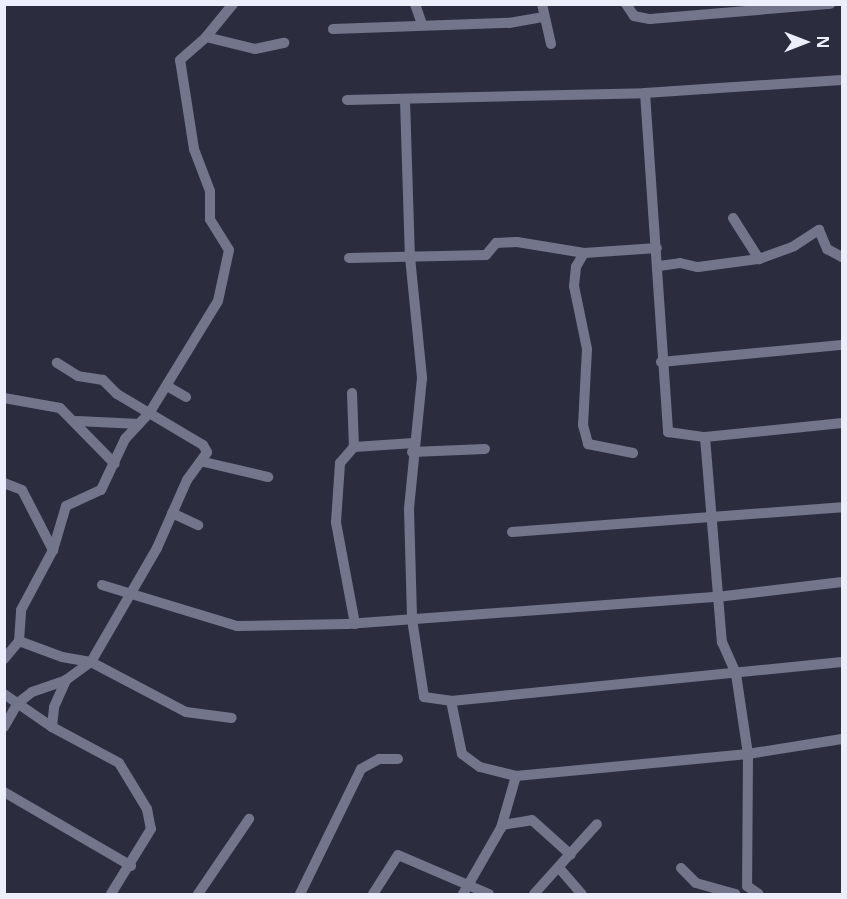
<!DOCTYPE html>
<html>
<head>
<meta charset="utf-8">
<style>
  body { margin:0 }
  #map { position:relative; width:847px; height:899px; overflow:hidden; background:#2b2d3f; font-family:"Open Sans",sans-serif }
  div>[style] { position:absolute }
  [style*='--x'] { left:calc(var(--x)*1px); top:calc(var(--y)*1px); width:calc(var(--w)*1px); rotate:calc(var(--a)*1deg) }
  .minor>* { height:10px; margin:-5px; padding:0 5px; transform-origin:5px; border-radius:5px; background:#73768b }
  span { translate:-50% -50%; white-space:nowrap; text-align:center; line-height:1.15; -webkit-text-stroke:6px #2b2d3f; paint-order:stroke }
  .frame { position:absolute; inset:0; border:6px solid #edeefb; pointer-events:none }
  .north { position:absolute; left:775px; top:12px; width:60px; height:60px; -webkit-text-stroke:4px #2b2d3f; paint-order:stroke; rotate:90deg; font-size:16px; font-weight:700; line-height:24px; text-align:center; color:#edeefb }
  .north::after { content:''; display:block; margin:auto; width:21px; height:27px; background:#edeefb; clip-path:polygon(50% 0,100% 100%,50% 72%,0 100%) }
</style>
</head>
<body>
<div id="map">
  <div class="minor">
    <i style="--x:415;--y:4;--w:21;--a:71"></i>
    <i style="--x:542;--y:4;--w:41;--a:77.3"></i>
    <i style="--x:626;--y:4;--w:14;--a:56"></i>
    <i style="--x:634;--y:16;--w:16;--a:11"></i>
    <i style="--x:650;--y:19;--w:181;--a:-4.8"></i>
    <i style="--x:333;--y:29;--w:176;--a:-2"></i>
    <i style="--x:509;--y:23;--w:34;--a:-10"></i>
    <i style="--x:206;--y:37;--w:43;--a:-50.7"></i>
    <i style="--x:645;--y:93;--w:340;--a:86.1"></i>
    <i style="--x:668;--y:432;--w:37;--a:8"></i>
    <i style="--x:705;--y:437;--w:138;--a:-5.8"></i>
    <i style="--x:347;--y:100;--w:298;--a:-1.3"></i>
    <i style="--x:645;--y:93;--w:197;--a:-3.8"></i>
    <i style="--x:405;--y:100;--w:157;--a:88.2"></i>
    <i style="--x:410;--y:257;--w:122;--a:84.3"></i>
    <i style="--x:422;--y:378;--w:132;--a:95.7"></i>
    <i style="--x:409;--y:509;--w:110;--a:88.4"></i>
    <i style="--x:412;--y:619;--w:79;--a:81.3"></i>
    <i style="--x:424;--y:697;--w:27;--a:8"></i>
    <i style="--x:451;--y:701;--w:393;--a:-5.7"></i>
    <i style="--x:733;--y:218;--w:49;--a:57.6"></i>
    <i style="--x:584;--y:253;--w:16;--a:120"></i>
    <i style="--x:576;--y:267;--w:19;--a:96"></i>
    <i style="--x:574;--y:286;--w:64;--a:78.3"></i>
    <i style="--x:587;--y:349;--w:76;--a:93"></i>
    <i style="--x:583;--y:425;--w:20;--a:75"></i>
    <i style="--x:588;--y:444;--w:46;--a:11.3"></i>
    <i style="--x:349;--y:258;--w:137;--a:-1.3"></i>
    <i style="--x:486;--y:255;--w:16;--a:-50"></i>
    <i style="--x:496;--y:243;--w:21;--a:-3"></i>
    <i style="--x:517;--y:242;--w:68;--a:9.3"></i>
    <i style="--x:584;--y:253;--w:73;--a:-3.9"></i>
    <i style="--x:659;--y:266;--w:21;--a:-8"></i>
    <i style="--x:680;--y:263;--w:18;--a:13"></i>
    <i style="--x:698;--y:267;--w:62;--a:-7.5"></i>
    <i style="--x:759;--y:259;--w:37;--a:-20"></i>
    <i style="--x:794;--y:246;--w:30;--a:-33"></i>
    <i style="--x:819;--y:230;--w:21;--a:67"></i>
    <i style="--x:827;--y:249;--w:17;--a:28"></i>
    <i style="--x:661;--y:362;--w:182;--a:-5.4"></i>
    <i style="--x:167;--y:386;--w:22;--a:30"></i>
    <i style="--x:352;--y:393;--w:54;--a:87.9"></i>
    <i style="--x:4;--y:398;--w:57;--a:10.1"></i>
    <i style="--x:60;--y:408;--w:78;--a:45.5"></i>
    <i style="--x:77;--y:421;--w:62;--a:2.8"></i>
    <i style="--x:705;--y:437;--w:206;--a:85.3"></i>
    <i style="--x:722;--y:642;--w:35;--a:66"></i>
    <i style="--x:736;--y:674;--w:81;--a:81.5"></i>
    <i style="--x:748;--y:754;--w:132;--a:90.4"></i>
    <i style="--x:412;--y:452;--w:73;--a:-2.4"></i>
    <i style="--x:204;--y:462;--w:66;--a:13.2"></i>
    <i style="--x:4;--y:483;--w:19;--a:21"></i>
    <i style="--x:22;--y:490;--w:68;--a:62.7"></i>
    <i style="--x:172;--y:513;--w:29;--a:25"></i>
    <i style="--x:512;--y:532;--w:331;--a:-4.3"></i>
    <i style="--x:102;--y:585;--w:141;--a:16.9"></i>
    <i style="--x:237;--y:626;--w:110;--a:-1"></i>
    <i style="--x:347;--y:624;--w:371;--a:-4.2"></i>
    <i style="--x:717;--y:597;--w:126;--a:-6.8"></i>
    <i style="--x:355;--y:624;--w:104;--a:-100.6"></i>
    <i style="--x:336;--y:522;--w:59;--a:-86.1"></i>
    <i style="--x:340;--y:463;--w:21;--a:-49"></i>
    <i style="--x:354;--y:447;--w:60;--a:-3.8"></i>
    <i style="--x:19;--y:641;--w:46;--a:20.4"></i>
    <i style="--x:62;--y:657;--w:29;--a:10"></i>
    <i style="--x:91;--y:662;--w:107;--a:27.8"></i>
    <i style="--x:186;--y:712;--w:46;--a:7.4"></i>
    <i style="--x:4;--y:659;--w:23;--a:-50"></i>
    <i style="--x:19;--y:641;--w:31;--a:-86"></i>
    <i style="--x:21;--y:610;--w:68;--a:-61.9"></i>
    <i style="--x:53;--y:550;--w:46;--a:-73.5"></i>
    <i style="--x:66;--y:506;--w:38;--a:-25"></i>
    <i style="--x:101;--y:490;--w:56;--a:-64.8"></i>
    <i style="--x:125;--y:439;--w:37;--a:-47"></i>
    <i style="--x:150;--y:412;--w:130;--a:-58.5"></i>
    <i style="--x:218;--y:301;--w:52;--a:-77.8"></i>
    <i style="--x:229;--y:250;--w:36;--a:-122"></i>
    <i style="--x:210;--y:219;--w:28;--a:-90"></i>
    <i style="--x:210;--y:191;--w:45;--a:-110.9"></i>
    <i style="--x:194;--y:149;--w:90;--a:-98.9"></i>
    <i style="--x:180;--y:60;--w:35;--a:-41"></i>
    <i style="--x:206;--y:37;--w:50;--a:13.8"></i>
    <i style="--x:255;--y:49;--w:30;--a:-12"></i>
    <i style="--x:4;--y:694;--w:58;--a:34.5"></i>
    <i style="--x:52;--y:727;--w:76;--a:28.2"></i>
    <i style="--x:119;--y:763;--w:54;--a:58.7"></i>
    <i style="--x:147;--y:809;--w:20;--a:79"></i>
    <i style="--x:151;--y:829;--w:76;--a:121.6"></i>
    <i style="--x:451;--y:701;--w:54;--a:78.3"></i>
    <i style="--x:462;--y:754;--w:22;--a:36"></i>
    <i style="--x:480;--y:767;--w:37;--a:14"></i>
    <i style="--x:516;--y:776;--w:233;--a:-5.4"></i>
    <i style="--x:748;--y:754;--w:95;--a:-9.1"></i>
    <i style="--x:4;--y:727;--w:28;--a:-60"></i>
    <i style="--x:18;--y:703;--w:18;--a:-38"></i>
    <i style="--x:32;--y:692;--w:36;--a:-19"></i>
    <i style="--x:52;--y:727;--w:20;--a:-84"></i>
    <i style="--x:54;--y:707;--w:30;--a:-66"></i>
    <i style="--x:66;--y:680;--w:31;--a:-36"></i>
    <i style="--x:91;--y:662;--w:132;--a:-59.9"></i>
    <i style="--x:157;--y:548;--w:74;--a:-66.2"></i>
    <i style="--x:187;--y:480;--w:34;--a:-54"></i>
    <i style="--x:207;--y:452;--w:8;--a:-120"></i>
    <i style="--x:203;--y:445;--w:100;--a:-149.3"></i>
    <i style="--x:117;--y:394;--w:20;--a:-135"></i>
    <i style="--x:103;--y:380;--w:25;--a:-171"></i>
    <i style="--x:78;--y:376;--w:25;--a:-148"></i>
    <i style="--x:4;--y:792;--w:147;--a:30.2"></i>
    <i style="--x:502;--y:825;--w:30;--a:-9"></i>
    <i style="--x:532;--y:820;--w:52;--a:41.9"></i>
    <i style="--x:681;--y:868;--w:21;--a:45"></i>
    <i style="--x:696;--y:883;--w:41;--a:15.8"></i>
    <i style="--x:560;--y:869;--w:33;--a:49"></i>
    <i style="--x:747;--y:886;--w:14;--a:34"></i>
    <i style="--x:198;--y:894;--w:91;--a:-55.8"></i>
    <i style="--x:300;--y:894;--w:139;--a:-64"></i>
    <i style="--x:361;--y:769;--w:21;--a:-29"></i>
    <i style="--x:379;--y:759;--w:19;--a:0"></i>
    <i style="--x:373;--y:894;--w:46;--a:-57.3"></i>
    <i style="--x:398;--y:855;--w:99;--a:23.2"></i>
    <i style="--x:463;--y:894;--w:76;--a:-60.1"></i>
    <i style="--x:501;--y:828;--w:54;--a:-73.9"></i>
    <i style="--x:534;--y:894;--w:94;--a:-48"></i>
  </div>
  <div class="frame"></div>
  <div class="north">N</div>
</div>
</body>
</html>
